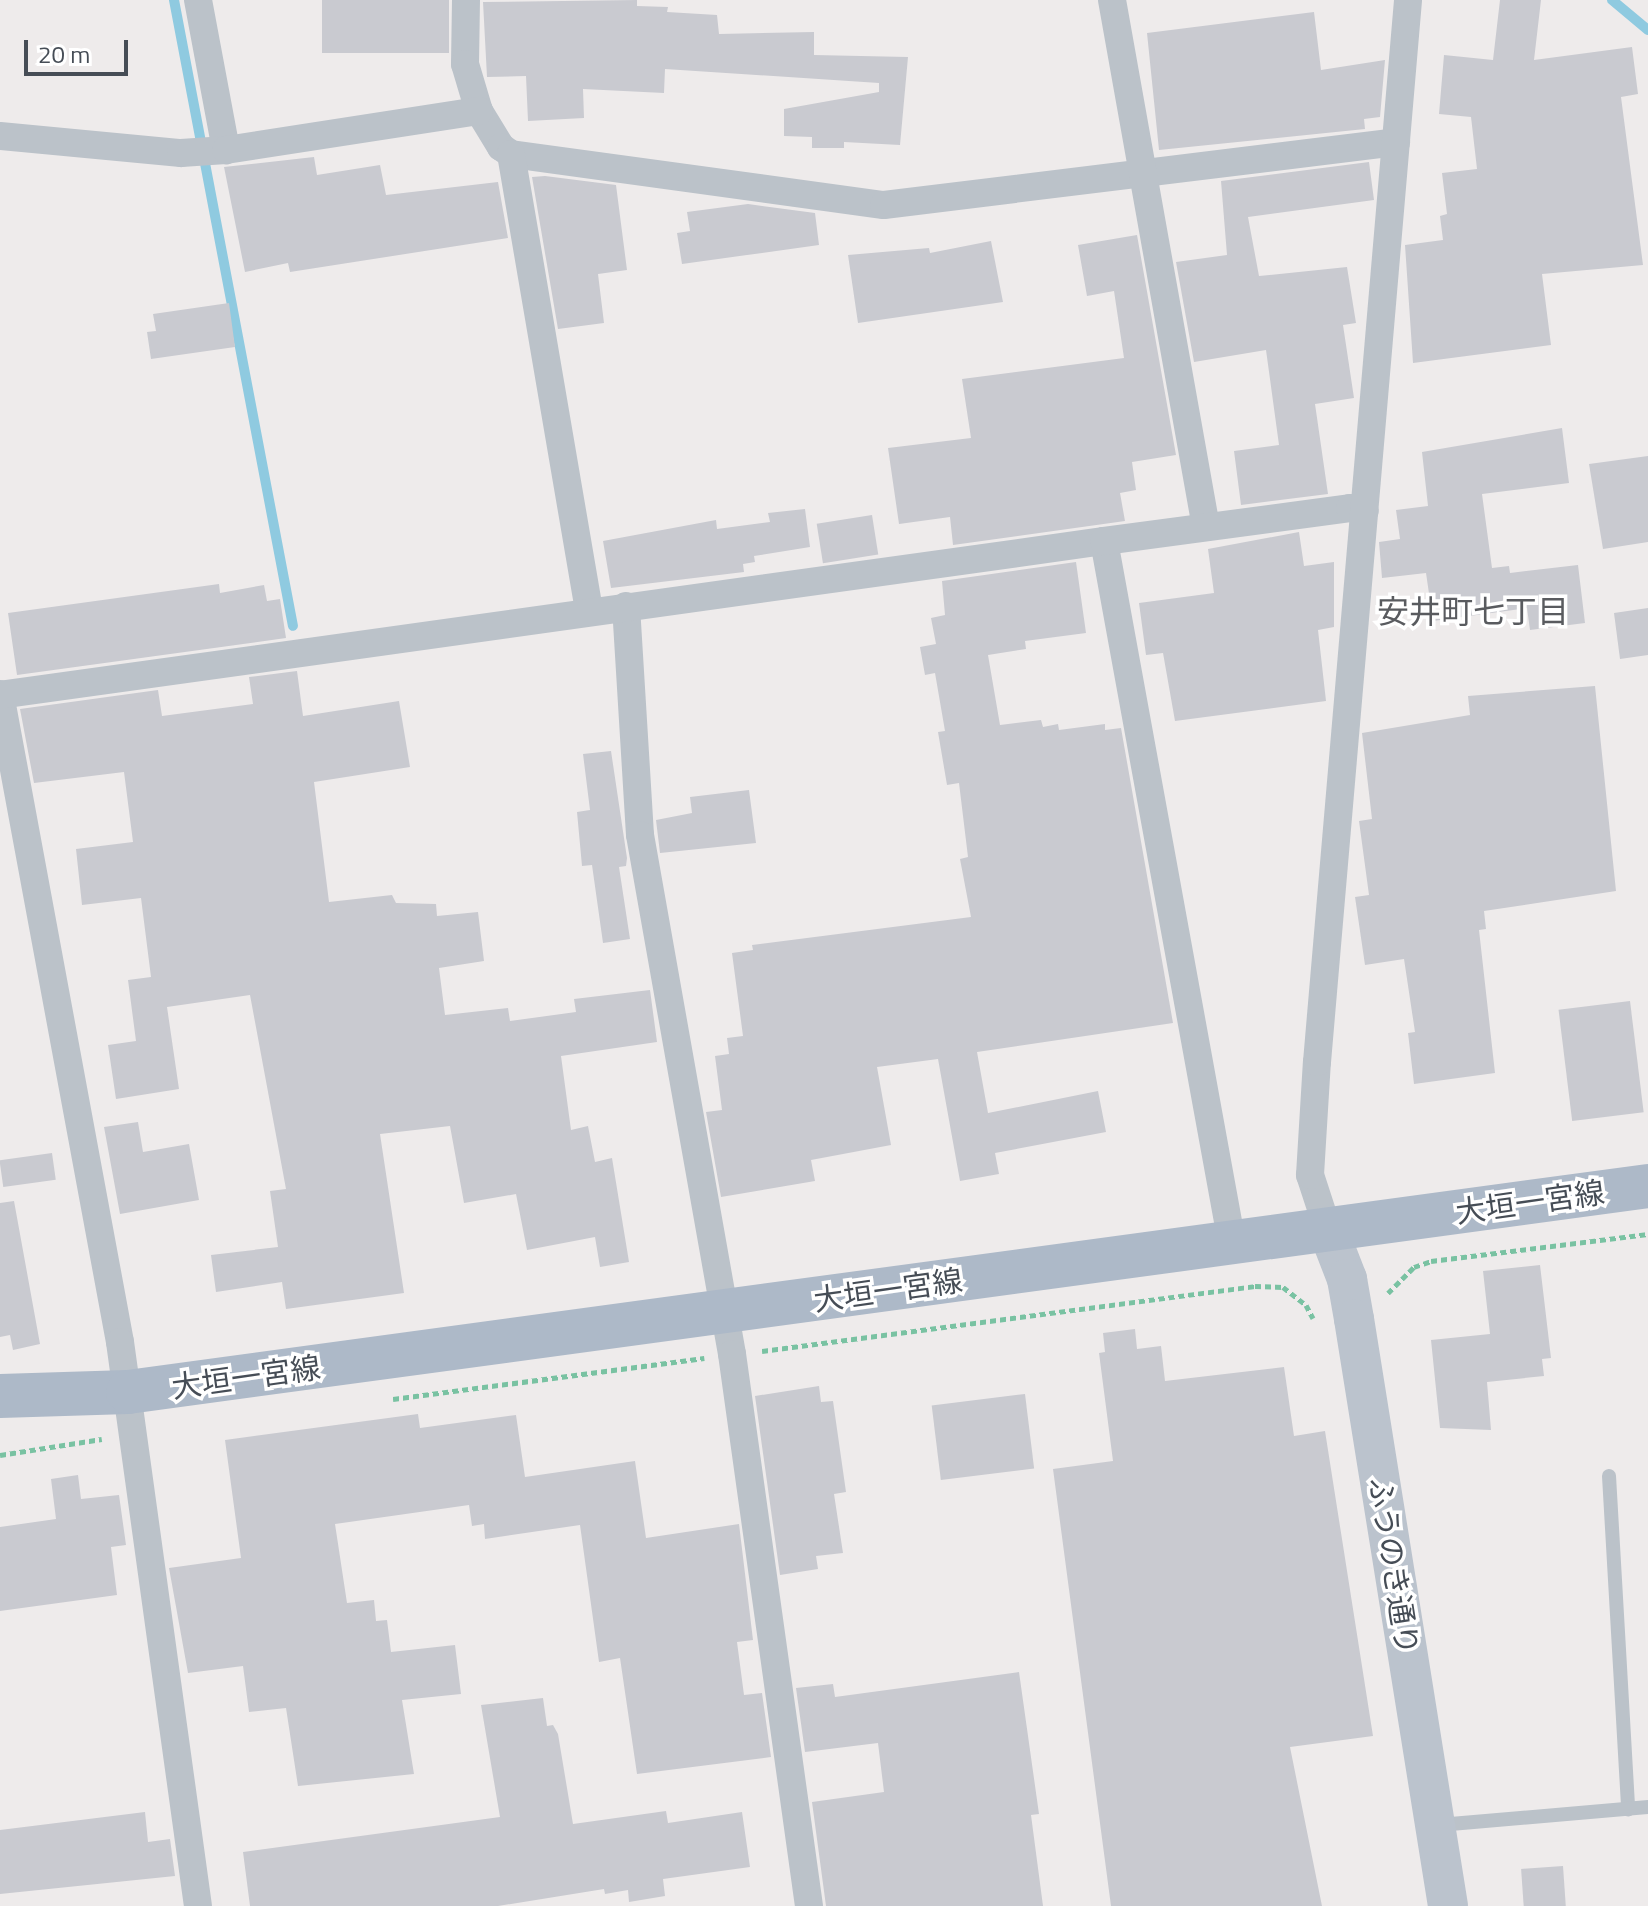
<!DOCTYPE html>
<html>
<head>
<meta charset="utf-8">
<style>
  body { margin:0 }
  #map { position:relative; width:1648px; height:1906px; overflow:hidden; background:#eeebeb; font-family:"Titillium Web","Noto Sans JP",sans-serif }
  div>[style] { position:absolute }
  [style*='--x'] { left:calc(var(--x)*1px); top:calc(var(--y)*1px); width:calc(var(--w)*1px); rotate:calc(var(--a)*1deg) }
  .stream>* { height:10px; margin:-5px; padding:0 5px; transform-origin:5px; border-radius:5px; background:#8fcae0 }
  .building>* { inset:0; background:#c9cad0; transform-origin:0 0 }
  .path>* { height:5px; margin-top:-2.5px; transform-origin:0; background:repeating-linear-gradient(90deg,#79c2a2 0 6px,transparent 0 10px) }
  .lane>* { height:14px; margin:-7px; padding:0 7px; transform-origin:7px; border-radius:7px; background:#bbc2c9 }
  .street>* { height:28px; margin:-14px; padding:0 14px; transform-origin:14px; border-radius:14px; background:#bbc2c9 }
  .secondary>* { height:40px; margin:-20px; padding:0 20px; transform-origin:20px; border-radius:20px; background:#bbc3cd }
  .primary>* { height:44px; margin:-22px; padding:0 22px; transform-origin:22px; border-radius:22px; background:#adb9c8 }
  span { translate:-50% -50%; white-space:nowrap; text-align:center; line-height:1.15; -webkit-text-stroke:7px #fff; paint-order:stroke }
  .street-label { font-size:30px; color:#464d56 }
  .neighbourhood-label { font-size:32px; color:#595b5f }
  .scale { position:absolute; left:24px; top:40px; width:104px; height:36px; box-sizing:border-box; border:4px solid #464d56; border-top:0; padding-left:10px; font-size:24px; line-height:28px; white-space:nowrap; color:#464d56; -webkit-text-stroke:6px #fff; paint-order:stroke }
</style>
</head>
<body>
<div id="map">
  <div class="stream">
    <i style="--x:174;--y:0;--w:637;--a:79.24"></i>
    <i style="--x:1612;--y:0;--w:47;--a:39.8"></i>
  </div>
  <div class="building">
    <i style="left:322px;top:0;width:127px;height:53px"></i>
    <i style="clip-path:polygon(637px 0,637px 6px,668px 7px,667px 12px,717px 15px,719px 34px,814px 32px,814px 55px,908px 57px,900px 145px,844px 142px,844px 148px,812px 148px,812px 137px,784px 136px,784px 109px,879px 92px,879px 83px,665px 69px,664px 93px,583px 89px,584px 118px,528px 121px,526px 76px,487px 77px,483px 2px)"></i>
    <i style="clip-path:polygon(1500px 0,1541px 0,1534px 60px,1632px 47px,1638px 94px,1621px 97px,1643px 265px,1542px 274px,1551px 345px,1413px 363px,1405px 245px,1443px 240px,1440px 216px,1447px 214px,1442px 173px,1477px 169px,1471px 117px,1439px 114px,1444px 55px,1493px 60px)"></i>
    <i style="clip-path:polygon(1314px 12px,1321px 70px,1385px 60px,1380px 117px,1364px 119px,1365px 129px,1159px 150px,1147px 33px)"></i>
    <i style="clip-path:polygon(314px 157px,317px 175px,380px 165px,386px 195px,498px 182px,508px 238px,290px 272px,288px 263px,245px 272px,224px 167px)"></i>
    <i style="clip-path:polygon(1369px 162px,1374px 200px,1248px 217px,1259px 276px,1347px 267px,1356px 323px,1343px 325px,1354px 398px,1315px 404px,1328px 494px,1241px 505px,1234px 451px,1279px 445px,1266px 350px,1194px 362px,1176px 262px,1227px 255px,1221px 181px)"></i>
    <i style="clip-path:polygon(545px 176px,616px 185px,627px 270px,598px 274px,604px 323px,558px 329px,532px 177px)"></i>
    <i style="clip-path:polygon(748px 204px,815px 213px,819px 245px,682px 264px,677px 233px,690px 231px,687px 212px)"></i>
    <i style="clip-path:polygon(1137px 235px,1176px 455px,1132px 462px,1136px 490px,1120px 493px,1125px 521px,953px 545px,950px 517px,899px 524px,888px 448px,971px 438px,962px 379px,1124px 358px,1114px 291px,1087px 296px,1078px 245px)"></i>
    <i style="clip-path:polygon(991px 241px,1003px 302px,858px 323px,848px 255px,929px 248px,930px 253px)"></i>
    <i style="clip-path:polygon(229px 303px,235px 347px,151px 359px,147px 332px,156px 331px,153px 314px)"></i>
    <i style="clip-path:polygon(1562px 428px,1569px 483px,1482px 494px,1492px 568px,1509px 566px,1510px 573px,1578px 565px,1585px 623px,1530px 630px,1527px 608px,1433px 621px,1426px 573px,1382px 578px,1379px 542px,1400px 539px,1396px 510px,1428px 506px,1422px 452px)"></i>
    <i style="clip-path:polygon(1648px 456px,1648px 542px,1603px 549px,1589px 464px)"></i>
    <i style="clip-path:polygon(805px 509px,810px 547px,754px 556px,755px 562px,743px 564px,744px 572px,611px 588px,603px 541px,716px 520px,717px 529px,770px 522px,768px 513px)"></i>
    <i style="left:872px;top:515px;width:40px;height:56px;rotate:81deg"></i>
    <i style="clip-path:polygon(1299px 532px,1304px 566px,1334px 562px,1334px 627px,1318px 630px,1326px 701px,1175px 721px,1163px 653px,1146px 655px,1139px 603px,1214px 593px,1208px 549px)"></i>
    <i style="clip-path:polygon(1076px 562px,1086px 633px,1025px 641px,1026px 649px,988px 655px,1000px 725px,1041px 720px,1043px 727px,1058px 724px,1059px 730px,1105px 724px,1105px 730px,1121px 728px,1173px 1023px,977px 1052px,988px 1113px,1098px 1091px,1106px 1132px,995px 1153px,999px 1174px,960px 1181px,938px 1059px,877px 1067px,891px 1145px,811px 1160px,815px 1181px,721px 1197px,706px 1112px,722px 1110px,715px 1056px,729px 1054px,727px 1038px,743px 1036px,732px 953px,753px 950px,752px 945px,971px 917px,960px 859px,968px 857px,959px 783px,947px 785px,938px 732px,945px 731px,935px 673px,925px 675px,920px 647px,936px 644px,931px 618px,945px 615px,942px 581px)"></i>
    <i style="clip-path:polygon(219px 584px,220px 593px,264px 585px,267px 601px,280px 599px,286px 638px,17px 675px,8px 613px)"></i>
    <i style="clip-path:polygon(1648px 608px,1648px 655px,1620px 659px,1614px 613px)"></i>
    <i style="clip-path:polygon(297px 671px,303px 716px,399px 701px,410px 767px,314px 782px,329px 902px,392px 895px,396px 903px,436px 904px,437px 916px,478px 912px,484px 961px,439px 968px,445px 1015px,508px 1008px,510px 1021px,576px 1012px,574px 999px,650px 990px,657px 1042px,561px 1056px,571px 1130px,588px 1126px,595px 1162px,612px 1158px,629px 1262px,600px 1267px,595px 1237px,527px 1250px,516px 1194px,464px 1203px,450px 1126px,380px 1134px,404px 1293px,286px 1309px,282px 1282px,216px 1292px,211px 1255px,278px 1247px,270px 1191px,286px 1189px,250px 995px,167px 1007px,179px 1089px,116px 1099px,108px 1045px,136px 1041px,128px 980px,151px 977px,141px 898px,82px 905px,76px 849px,133px 842px,124px 772px,34px 783px,20px 709px,158px 690px,162px 716px,253px 704px,249px 677px)"></i>
    <i style="clip-path:polygon(1595px 686px,1616px 891px,1484px 911px,1486px 929px,1479px 930px,1495px 1073px,1414px 1084px,1408px 1033px,1415px 1032px,1404px 959px,1365px 965px,1355px 897px,1369px 895px,1359px 821px,1372px 819px,1362px 733px,1470px 715px,1468px 696px)"></i>
    <i style="clip-path:polygon(611px 751px,627px 858px,626px 866px,619px 867px,630px 939px,603px 943px,592px 865px,582px 866px,577px 812px,590px 810px,583px 754px)"></i>
    <i style="clip-path:polygon(749px 790px,756px 843px,660px 853px,656px 820px,692px 813px,690px 797px)"></i>
    <i style="left:1630px;top:1001px;width:112px;height:72px;rotate:83deg"></i>
    <i style="clip-path:polygon(138px 1122px,143px 1152px,189px 1144px,199px 1200px,120px 1214px,104px 1127px)"></i>
    <i style="left:52px;top:1153px;width:27px;height:53px;rotate:82deg"></i>
    <i style="clip-path:polygon(14px 1201px,40px 1344px,13px 1350px,10px 1335px,0 1337px,0 1203px)"></i>
    <i style="clip-path:polygon(1540px 1265px,1551px 1358px,1542px 1359px,1544px 1376px,1487px 1382px,1491px 1430px,1440px 1428px,1431px 1340px,1490px 1334px,1483px 1271px)"></i>
    <i style="clip-path:polygon(1135px 1329px,1137px 1349px,1161px 1346px,1165px 1381px,1284px 1367px,1294px 1436px,1325px 1431px,1373px 1736px,1290px 1747px,1322px 1906px,1111px 1906px,1053px 1469px,1113px 1461px,1099px 1353px,1105px 1352px,1103px 1333px)"></i>
    <i style="clip-path:polygon(819px 1386px,821px 1402px,833px 1401px,846px 1492px,834px 1494px,843px 1553px,816px 1556px,818px 1569px,780px 1575px,755px 1396px)"></i>
    <i style="left:1025px;top:1394px;width:75px;height:94px;rotate:83deg"></i>
    <i style="clip-path:polygon(418px 1414px,420px 1428px,516px 1415px,525px 1477px,635px 1461px,646px 1538px,739px 1524px,753px 1640px,737px 1642px,744px 1695px,762px 1693px,771px 1757px,637px 1774px,620px 1658px,599px 1662px,580px 1525px,485px 1539px,484px 1524px,472px 1526px,469px 1505px,335px 1524px,347px 1603px,374px 1600px,376px 1621px,387px 1620px,391px 1652px,455px 1645px,461px 1694px,402px 1700px,414px 1774px,298px 1786px,286px 1708px,249px 1712px,243px 1666px,188px 1673px,169px 1568px,241px 1558px,225px 1440px)"></i>
    <i style="clip-path:polygon(78px 1475px,81px 1499px,119px 1495px,126px 1545px,111px 1547px,117px 1595px,0 1611px,0 1527px,56px 1519px,51px 1479px)"></i>
    <i style="clip-path:polygon(1019px 1672px,1039px 1814px,1031px 1815px,1043px 1906px,826px 1906px,812px 1802px,884px 1792px,878px 1743px,805px 1752px,796px 1688px,833px 1684px,835px 1697px)"></i>
    <i style="clip-path:polygon(543px 1698px,547px 1726px,553px 1725px,558px 1734px,573px 1824px,666px 1811px,668px 1823px,742px 1812px,750px 1867px,663px 1879px,665px 1896px,629px 1902px,628px 1890px,605px 1894px,604px 1889px,498px 1906px,250px 1906px,243px 1852px,500px 1817px,481px 1705px)"></i>
    <i style="clip-path:polygon(145px 1812px,148px 1842px,170px 1839px,175px 1876px,0 1894px,0 1830px)"></i>
    <i style="left:1563px;top:1866px;width:40px;height:42px;rotate:86deg"></i>
  </div>
  <div class="path">
    <i style="--x:1388;--y:1293;--w:37;--a:-45"></i>
    <i style="--x:1414;--y:1267;--w:18;--a:-19"></i>
    <i style="--x:1431;--y:1261;--w:219;--a:-7.1"></i>
    <i style="--x:762;--y:1351;--w:497;--a:-7.5"></i>
    <i style="--x:1255;--y:1286;--w:28;--a:2"></i>
    <i style="--x:1283;--y:1287;--w:29;--a:38"></i>
    <i style="--x:1306;--y:1305;--w:15;--a:62"></i>
    <i style="--x:393;--y:1399;--w:314;--a:-7.5"></i>
    <i style="--x:0;--y:1455;--w:103;--a:-8.9"></i>
  </div>
  <div class="lane">
    <i style="--x:1609;--y:1476;--w:334;--a:86.7"></i>
    <i style="--x:1439;--y:1825;--w:210;--a:-4.9"></i>
  </div>
  <div class="street">
    <i style="--x:198;--y:0;--w:153;--a:79.4"></i>
    <i style="--x:466;--y:0;--w:64;--a:90.9"></i>
    <i style="--x:465;--y:64;--w:49;--a:73.4"></i>
    <i style="--x:479;--y:111;--w:42;--a:58.6"></i>
    <i style="--x:501;--y:147;--w:12;--a:35"></i>
    <i style="--x:511;--y:154;--w:376;--a:7.8"></i>
    <i style="--x:884;--y:205;--w:516;--a:-7.01"></i>
    <i style="--x:1112;--y:0;--w:535;--a:79.89"></i>
    <i style="--x:0;--y:136;--w:182;--a:5.4"></i>
    <i style="--x:181;--y:153;--w:45;--a:-3.8"></i>
    <i style="--x:226;--y:150;--w:256;--a:-8.8"></i>
    <i style="--x:511;--y:154;--w:464;--a:80.3"></i>
    <i style="--x:1104;--y:541;--w:714;--a:79.67"></i>
    <i style="--x:626;--y:606;--w:229;--a:86.5"></i>
    <i style="--x:640;--y:835;--w:527;--a:79.95"></i>
    <i style="--x:732;--y:1354;--w:557;--a:82.06"></i>
    <i style="--x:0;--y:694;--w:659;--a:79.51"></i>
    <i style="--x:120;--y:1342;--w:569;--a:82.13"></i>
    <i style="--x:0;--y:695;--w:1115;--a:-7.94"></i>
    <i style="--x:1104;--y:541;--w:248;--a:-7.6"></i>
    <i style="--x:1350;--y:508;--w:15;--a:11"></i>
    <i style="--x:1328;--y:1230;--w:58;--a:-108.1"></i>
    <i style="--x:1310;--y:1175;--w:113;--a:-86.5"></i>
    <i style="--x:1317;--y:1062;--w:1066;--a:-85.1"></i>
  </div>
  <div class="secondary">
    <i style="--x:1328;--y:1230;--w:53;--a:68.8"></i>
    <i style="--x:1347;--y:1279;--w:41;--a:80.1"></i>
    <i style="--x:1354;--y:1319;--w:594;--a:80.9"></i>
  </div>
  <div class="primary">
    <i style="--x:0;--y:1396;--w:128;--a:-1.8"></i>
    <i style="--x:128;--y:1392;--w:1534;--a:-7.72"></i>
  </div>
  <div class="street-label">
    <span style="left:1530px;top:1202px;rotate:-8deg">大垣一宮線</span>
    <span style="left:888px;top:1290px;rotate:-8deg">大垣一宮線</span>
    <span style="left:246px;top:1377px;rotate:-8deg">大垣一宮線</span>
    <span style="left:1394px;top:1566px;rotate:81deg">ふうのき通り</span>
  </div>
  <div class="neighbourhood-label">
    <span style="left:1473px;top:611px">安井町七丁目</span>
  </div>
  <div class="scale">20 m</div>
</div>
</body>
</html>
